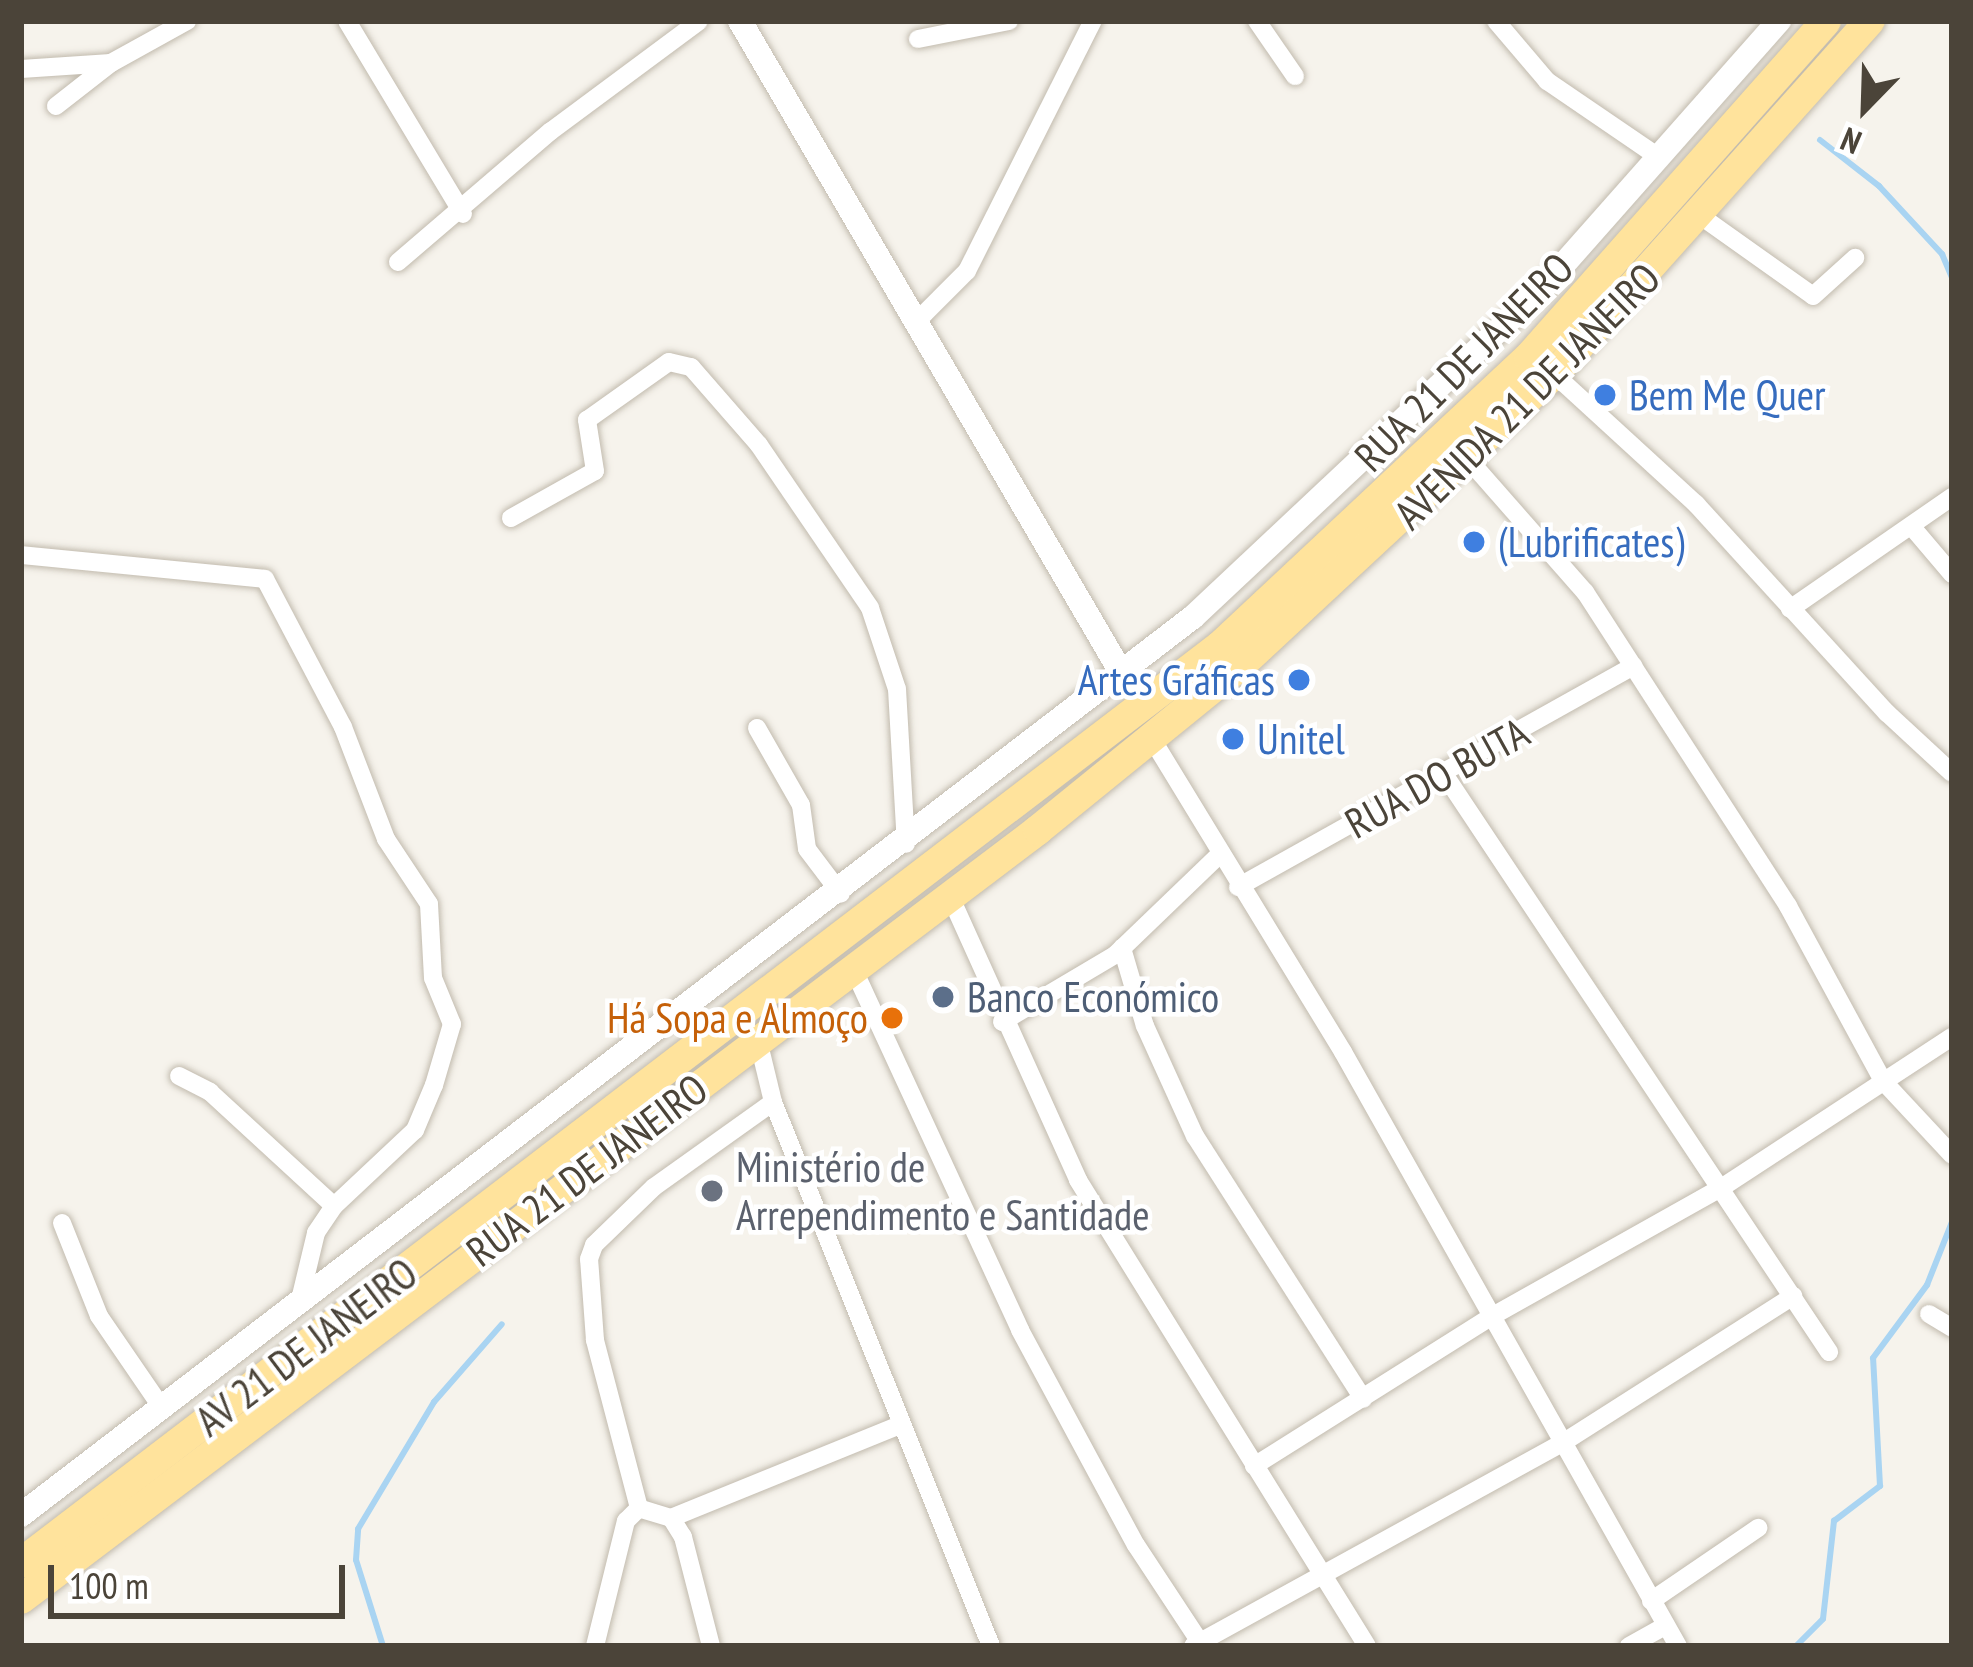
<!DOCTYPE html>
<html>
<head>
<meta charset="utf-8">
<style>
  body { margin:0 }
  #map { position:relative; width:1973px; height:1667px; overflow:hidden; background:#f6f3ec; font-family:"PT Sans Narrow",sans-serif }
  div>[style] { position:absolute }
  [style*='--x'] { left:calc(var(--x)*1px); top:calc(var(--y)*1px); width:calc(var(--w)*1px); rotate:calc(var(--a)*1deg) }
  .stream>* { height:6px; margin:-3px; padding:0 3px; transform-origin:3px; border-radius:3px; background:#a9d4f2 }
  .roads { filter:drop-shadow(0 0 3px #c2bbae) drop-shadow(0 0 3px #c2bbae) }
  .minor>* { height:18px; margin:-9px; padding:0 9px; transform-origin:9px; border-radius:9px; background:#fff }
  .tertiary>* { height:24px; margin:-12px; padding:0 12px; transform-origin:12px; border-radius:12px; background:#fff }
  .primary>* { height:30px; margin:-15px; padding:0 15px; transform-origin:15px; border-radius:15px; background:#ffe39c }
  .dots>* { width:33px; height:33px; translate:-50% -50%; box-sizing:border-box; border:6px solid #fff; border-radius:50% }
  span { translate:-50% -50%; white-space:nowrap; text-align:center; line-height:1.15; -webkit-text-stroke:9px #fff; paint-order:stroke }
  .street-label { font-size:42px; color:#4b4439 }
  .shop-label { font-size:42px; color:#366cbe }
  .left { translate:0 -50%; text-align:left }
  .right { translate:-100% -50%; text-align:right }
  .service-label { font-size:42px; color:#4e5e75 }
  .food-label { font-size:42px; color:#c56008 }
  .worship-label { font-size:42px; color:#5b616d }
  .frame { position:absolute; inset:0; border:24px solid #4b4439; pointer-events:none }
  .north { position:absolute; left:1805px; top:48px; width:120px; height:120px; -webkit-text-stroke:9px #fff; paint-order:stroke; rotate:203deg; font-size:33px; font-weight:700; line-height:48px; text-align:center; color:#4b4439 }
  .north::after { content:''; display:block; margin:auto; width:42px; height:54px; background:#4b4439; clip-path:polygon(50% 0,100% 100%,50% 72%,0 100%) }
  .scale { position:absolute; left:48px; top:1565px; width:297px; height:54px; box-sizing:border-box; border:6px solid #4b4439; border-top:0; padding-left:15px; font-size:36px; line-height:42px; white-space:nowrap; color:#4b4439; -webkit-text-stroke:9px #fff; paint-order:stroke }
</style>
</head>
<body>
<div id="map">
  <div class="stream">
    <i style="--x:1820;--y:140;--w:75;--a:37.9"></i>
    <i style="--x:1879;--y:186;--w:93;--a:47.2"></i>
    <i style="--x:1942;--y:254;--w:25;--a:67"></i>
    <i style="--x:383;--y:1646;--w:90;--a:-107.4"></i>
    <i style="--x:356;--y:1560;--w:31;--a:-86"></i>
    <i style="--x:358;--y:1529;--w:148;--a:-59.1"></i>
    <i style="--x:434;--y:1402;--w:103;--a:-48.9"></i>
    <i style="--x:1796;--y:1646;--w:38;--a:-45"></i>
    <i style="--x:1823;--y:1619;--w:99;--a:-83.6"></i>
    <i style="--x:1834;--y:1521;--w:58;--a:-37.3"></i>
    <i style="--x:1880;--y:1486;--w:128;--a:-93.1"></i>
    <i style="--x:1873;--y:1358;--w:91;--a:-53.5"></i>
    <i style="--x:1927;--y:1285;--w:68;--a:-68.4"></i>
  </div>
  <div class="roads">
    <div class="minor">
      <i style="--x:347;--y:21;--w:225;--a:59"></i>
      <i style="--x:1257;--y:21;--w:67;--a:55.4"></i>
      <i style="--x:1496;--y:21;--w:79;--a:49.6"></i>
      <i style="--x:1547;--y:81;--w:137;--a:34.3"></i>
      <i style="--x:918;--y:39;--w:93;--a:-11.2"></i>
      <i style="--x:21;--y:69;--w:90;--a:-3.8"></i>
      <i style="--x:56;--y:106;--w:70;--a:-38"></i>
      <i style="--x:111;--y:63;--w:87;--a:-28.9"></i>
      <i style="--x:1702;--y:217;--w:136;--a:35.4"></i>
      <i style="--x:1813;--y:296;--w:57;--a:-42.1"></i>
      <i style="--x:398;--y:262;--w:201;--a:-40.6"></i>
      <i style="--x:551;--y:131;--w:184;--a:-36.6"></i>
      <i style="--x:916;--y:322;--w:72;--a:-45"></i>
      <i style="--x:967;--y:271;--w:280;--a:-63.3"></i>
      <i style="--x:1554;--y:374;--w:193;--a:42.5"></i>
      <i style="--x:1696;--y:504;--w:283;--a:47.6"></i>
      <i style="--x:1887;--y:713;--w:88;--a:42.7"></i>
      <i style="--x:1468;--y:459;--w:177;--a:48.7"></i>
      <i style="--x:1585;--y:592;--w:374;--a:57.1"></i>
      <i style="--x:1788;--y:906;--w:199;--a:61.5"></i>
      <i style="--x:1883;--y:1081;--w:101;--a:47"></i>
      <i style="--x:511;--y:518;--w:96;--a:-29.2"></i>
      <i style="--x:595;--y:471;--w:52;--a:-98.9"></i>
      <i style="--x:587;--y:420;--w:100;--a:-35.3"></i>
      <i style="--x:669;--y:362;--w:23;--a:13"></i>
      <i style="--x:691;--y:367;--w:103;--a:48.9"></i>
      <i style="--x:759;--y:445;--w:197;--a:55.7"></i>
      <i style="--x:870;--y:608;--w:85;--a:71.6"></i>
      <i style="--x:897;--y:689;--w:155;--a:86.7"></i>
      <i style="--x:1912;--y:527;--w:62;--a:49.6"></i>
      <i style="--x:21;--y:555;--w:245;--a:5.6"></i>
      <i style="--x:265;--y:579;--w:167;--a:62.2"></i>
      <i style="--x:343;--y:727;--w:120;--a:69"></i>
      <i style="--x:386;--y:839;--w:78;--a:56.5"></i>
      <i style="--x:429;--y:904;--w:74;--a:86.9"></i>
      <i style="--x:433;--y:978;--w:50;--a:67.6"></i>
      <i style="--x:452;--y:1024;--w:64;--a:106.4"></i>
      <i style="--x:434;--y:1085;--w:49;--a:112.9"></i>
      <i style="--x:415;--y:1130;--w:111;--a:136.8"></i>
      <i style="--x:334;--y:1206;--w:32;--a:124"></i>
      <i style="--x:316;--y:1233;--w:73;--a:103.5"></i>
      <i style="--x:1790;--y:609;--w:197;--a:-34.7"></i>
      <i style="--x:757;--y:728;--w:89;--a:60.3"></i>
      <i style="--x:801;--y:805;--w:44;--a:82.2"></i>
      <i style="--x:807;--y:849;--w:56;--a:52.9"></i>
      <i style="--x:1152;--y:739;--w:367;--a:58.6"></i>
      <i style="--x:1343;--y:1052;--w:682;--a:60.58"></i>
      <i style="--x:1446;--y:777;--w:691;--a:56.33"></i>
      <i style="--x:1238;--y:887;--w:453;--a:-29.2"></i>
      <i style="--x:950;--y:896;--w:312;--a:65.7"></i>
      <i style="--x:1078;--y:1180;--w:548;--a:58.19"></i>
      <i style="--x:1122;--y:948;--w:81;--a:73.6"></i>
      <i style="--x:1145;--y:1026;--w:121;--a:65.6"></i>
      <i style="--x:1195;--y:1136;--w:312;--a:57.4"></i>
      <i style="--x:853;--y:968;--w:399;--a:65.2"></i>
      <i style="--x:1020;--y:1330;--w:244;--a:61.7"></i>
      <i style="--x:1136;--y:1545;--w:116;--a:56.6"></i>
      <i style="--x:1002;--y:1022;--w:131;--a:-30.7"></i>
      <i style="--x:1115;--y:955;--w:144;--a:-43.9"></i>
      <i style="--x:758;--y:1040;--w:64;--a:76.4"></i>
      <i style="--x:773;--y:1102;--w:586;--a:68.16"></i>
      <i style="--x:179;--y:1076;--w:35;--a:27"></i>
      <i style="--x:210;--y:1092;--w:168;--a:42.6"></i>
      <i style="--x:62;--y:1223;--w:100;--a:68.3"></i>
      <i style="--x:99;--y:1316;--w:112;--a:55.6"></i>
      <i style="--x:1929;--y:1314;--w:27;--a:31"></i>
      <i style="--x:1254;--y:1466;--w:278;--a:-32.2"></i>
      <i style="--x:1489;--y:1318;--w:270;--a:-29.3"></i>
      <i style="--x:1724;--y:1186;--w:272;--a:-33.2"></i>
      <i style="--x:671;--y:1518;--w:249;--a:-22.1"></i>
      <i style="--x:1651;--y:1601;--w:130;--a:-34.3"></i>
      <i style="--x:595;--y:1646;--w:129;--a:-76.1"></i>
      <i style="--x:626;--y:1521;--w:18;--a:-45"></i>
      <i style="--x:711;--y:1646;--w:113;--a:-104.4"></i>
      <i style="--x:683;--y:1537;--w:22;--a:-122"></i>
      <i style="--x:671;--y:1518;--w:34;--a:-163"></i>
      <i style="--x:639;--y:1508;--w:174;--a:-104.7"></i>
      <i style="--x:595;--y:1340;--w:81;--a:-94.2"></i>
      <i style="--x:589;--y:1259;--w:15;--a:-70"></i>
      <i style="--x:594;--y:1245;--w:83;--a:-44"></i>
      <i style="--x:654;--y:1187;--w:146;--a:-35.5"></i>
      <i style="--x:1193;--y:1646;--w:423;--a:-28.8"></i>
      <i style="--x:1564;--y:1442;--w:272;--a:-32.5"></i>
      <i style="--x:1629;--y:1646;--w:41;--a:-29.1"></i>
    </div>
    <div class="tertiary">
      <i style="--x:740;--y:21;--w:757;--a:59.67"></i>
      <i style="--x:21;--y:1515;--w:1476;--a:-37.46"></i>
      <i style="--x:1193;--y:617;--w:476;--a:-43.2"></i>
      <i style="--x:1540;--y:291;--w:361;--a:-48.5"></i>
    </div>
    <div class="primary">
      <i style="--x:21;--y:1563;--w:1509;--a:-37.41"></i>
      <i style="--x:1220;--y:646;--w:423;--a:-43.1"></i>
      <i style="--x:1529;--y:357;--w:448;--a:-48.5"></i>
      <i style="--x:21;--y:1599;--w:1275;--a:-37.09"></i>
      <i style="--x:1038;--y:830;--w:263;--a:-39.1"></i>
      <i style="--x:1242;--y:664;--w:426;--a:-42.9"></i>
      <i style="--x:1554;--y:374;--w:474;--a:-48.2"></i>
    </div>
  </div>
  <div class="dots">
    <i style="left:1605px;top:395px;background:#3f7fe0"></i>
    <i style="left:1474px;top:542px;background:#3f7fe0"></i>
    <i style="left:1299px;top:680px;background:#3f7fe0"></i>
    <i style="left:1233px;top:739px;background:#3f7fe0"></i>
    <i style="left:943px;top:997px;background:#5c6f8a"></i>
    <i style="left:892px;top:1018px;background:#e8710a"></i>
    <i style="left:712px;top:1191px;background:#6b7280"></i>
  </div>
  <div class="street-label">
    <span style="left:1464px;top:362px;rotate:-45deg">RUA 21 DE JANEIRO</span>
    <span style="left:1527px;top:396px;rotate:-45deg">AVENIDA 21 DE JANEIRO</span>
    <span style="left:1437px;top:778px;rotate:-29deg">RUA DO BUTA</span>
    <span style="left:587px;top:1170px;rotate:-37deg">RUA 21 DE JANEIRO</span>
    <span style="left:306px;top:1347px;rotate:-37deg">AV 21 DE JANEIRO</span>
  </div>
  <div class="shop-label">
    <span class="left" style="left:1629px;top:395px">Bem Me Quer</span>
    <span class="left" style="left:1498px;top:542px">(Lubrificates)</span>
    <span class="right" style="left:1275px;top:680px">Artes Gráficas</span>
    <span class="left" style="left:1257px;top:739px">Unitel</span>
  </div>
  <div class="service-label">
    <span class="left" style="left:967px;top:997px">Banco Económico</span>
  </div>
  <div class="food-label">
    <span class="right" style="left:868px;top:1018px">Há Sopa e Almoço</span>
  </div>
  <div class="worship-label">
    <span class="left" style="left:736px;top:1191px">Ministério de<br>Arrependimento e Santidade</span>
  </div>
  <div class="frame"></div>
  <div class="north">N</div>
  <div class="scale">100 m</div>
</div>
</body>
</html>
